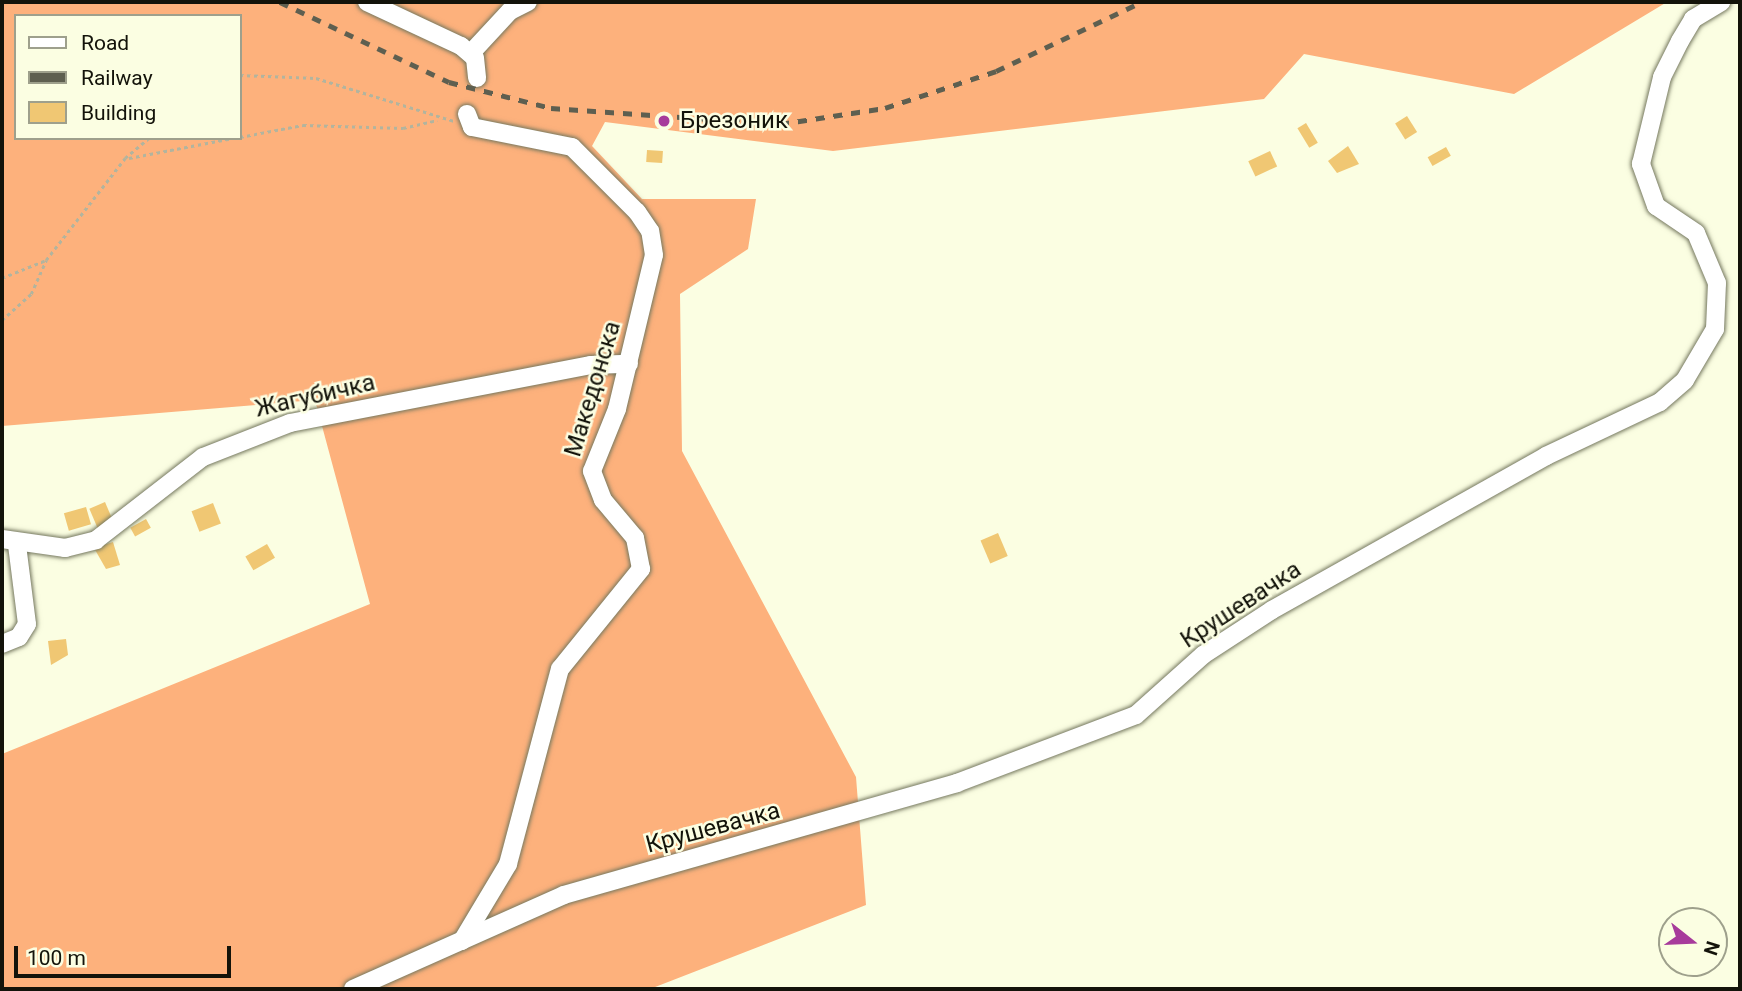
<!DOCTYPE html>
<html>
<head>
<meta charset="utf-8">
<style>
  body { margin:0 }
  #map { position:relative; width:1742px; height:991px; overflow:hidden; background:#fbfee2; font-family:Roboto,sans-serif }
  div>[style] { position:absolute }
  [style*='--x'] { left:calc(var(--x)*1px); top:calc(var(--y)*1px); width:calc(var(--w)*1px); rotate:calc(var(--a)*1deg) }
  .forest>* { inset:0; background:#fdb17c }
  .building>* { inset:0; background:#f0c773; transform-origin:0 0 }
  .path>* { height:2.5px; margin-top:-1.25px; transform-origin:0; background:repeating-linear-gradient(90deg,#b2b49e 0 3.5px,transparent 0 7px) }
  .roads { filter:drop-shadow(0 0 2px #75785f) drop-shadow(0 0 2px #75785f) }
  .minor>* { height:18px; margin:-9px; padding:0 9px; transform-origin:9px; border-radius:9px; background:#fff }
  .rail>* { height:4.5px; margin-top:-2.25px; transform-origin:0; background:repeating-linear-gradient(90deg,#5e5f50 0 9px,transparent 0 18px) }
  .dots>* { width:19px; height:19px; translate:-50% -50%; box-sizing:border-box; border:4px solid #fbfee2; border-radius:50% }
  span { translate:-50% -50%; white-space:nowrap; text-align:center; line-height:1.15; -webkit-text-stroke:5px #fbfee2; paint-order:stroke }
  .poi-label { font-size:24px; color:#13130a }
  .left { translate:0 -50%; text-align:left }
  .street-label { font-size:24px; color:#13130a }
  .frame { position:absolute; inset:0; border:4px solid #13130a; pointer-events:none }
  .legend { position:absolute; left:14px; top:14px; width:228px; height:126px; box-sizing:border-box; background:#fbfee2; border:2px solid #9ea08c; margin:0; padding:9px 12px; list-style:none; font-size:21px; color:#13130a }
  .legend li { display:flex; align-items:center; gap:14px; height:35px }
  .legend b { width:35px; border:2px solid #9ea08c }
  .north { position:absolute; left:1658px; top:907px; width:70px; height:70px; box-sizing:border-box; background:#fbfee2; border:2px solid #9ea08c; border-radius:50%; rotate:108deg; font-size:19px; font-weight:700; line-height:28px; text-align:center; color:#13130a }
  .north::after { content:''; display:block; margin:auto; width:24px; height:32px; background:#a73b9b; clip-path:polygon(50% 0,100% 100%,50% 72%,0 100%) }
  .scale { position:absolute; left:14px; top:946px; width:217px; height:32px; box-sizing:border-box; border:4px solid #13130a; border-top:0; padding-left:9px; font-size:21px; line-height:24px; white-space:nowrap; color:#13130a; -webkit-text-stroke:5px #fbfee2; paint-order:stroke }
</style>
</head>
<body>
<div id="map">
  <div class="forest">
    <i style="clip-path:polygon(evenodd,2px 2px,1667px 2px,1514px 94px,1304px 54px,1264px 99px,833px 151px,605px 122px,592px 146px,642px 199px,756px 199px,748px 249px,680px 294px,682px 451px,856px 777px,866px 905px,650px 989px,2px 989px,2px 754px,370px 604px,315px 400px,2px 426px,2px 2px,16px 16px,240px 16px,240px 138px,16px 138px,16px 16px)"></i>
  </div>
  <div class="building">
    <i style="left:1407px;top:116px;width:19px;height:14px;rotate:58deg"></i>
    <i style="left:1306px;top:123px;width:23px;height:10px;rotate:59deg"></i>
    <i style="clip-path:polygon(1348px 146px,1359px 164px,1337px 173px,1328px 161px)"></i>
    <i style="left:1446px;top:147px;width:10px;height:21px;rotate:61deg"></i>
    <i style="left:647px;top:150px;width:16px;height:12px;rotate:4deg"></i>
    <i style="left:1270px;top:151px;width:17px;height:24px;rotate:65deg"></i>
    <i style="left:105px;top:502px;width:21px;height:17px;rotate:67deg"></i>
    <i style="left:213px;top:503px;width:22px;height:23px;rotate:69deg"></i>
    <i style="left:86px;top:507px;width:18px;height:23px;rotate:74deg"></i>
    <i style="left:146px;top:519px;width:10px;height:18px;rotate:61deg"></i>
    <i style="left:998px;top:533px;width:25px;height:19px;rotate:67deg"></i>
    <i style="clip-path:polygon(113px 542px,120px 565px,106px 569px,94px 548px)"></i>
    <i style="left:267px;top:544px;width:16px;height:25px;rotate:60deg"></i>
    <i style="clip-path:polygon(66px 639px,68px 655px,51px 665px,48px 641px)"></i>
  </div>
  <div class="path">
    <i style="--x:240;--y:75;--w:76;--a:2.3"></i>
    <i style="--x:316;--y:78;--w:145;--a:17.3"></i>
    <i style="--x:240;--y:137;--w:64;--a:-10.8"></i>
    <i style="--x:303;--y:125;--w:100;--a:1.7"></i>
    <i style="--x:403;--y:128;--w:35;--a:-13"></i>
    <i style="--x:129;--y:158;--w:106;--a:-10.9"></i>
    <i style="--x:2;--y:278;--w:48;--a:-22.2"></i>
    <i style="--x:46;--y:260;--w:129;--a:-52.2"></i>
    <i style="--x:125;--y:158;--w:31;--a:-40"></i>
    <i style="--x:2;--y:320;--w:39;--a:-42"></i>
    <i style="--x:31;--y:294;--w:37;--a:-66"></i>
  </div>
  <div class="roads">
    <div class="minor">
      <i style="--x:367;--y:2;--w:104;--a:25.1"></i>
      <i style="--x:461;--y:46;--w:18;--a:41"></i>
      <i style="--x:475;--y:58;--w:20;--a:84"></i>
      <i style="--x:471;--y:53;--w:57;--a:-47.1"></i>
      <i style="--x:510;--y:11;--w:20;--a:-27"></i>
      <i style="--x:2;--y:539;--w:64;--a:8.1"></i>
      <i style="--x:65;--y:548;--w:32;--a:-14"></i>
      <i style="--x:96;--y:540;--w:135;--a:-37.8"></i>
      <i style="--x:203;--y:457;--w:93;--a:-21.3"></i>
      <i style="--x:290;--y:423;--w:307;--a:-10.9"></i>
      <i style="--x:591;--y:365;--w:38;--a:-2"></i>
      <i style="--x:2;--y:644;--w:18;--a:-22"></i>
      <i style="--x:19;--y:637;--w:15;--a:-58"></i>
      <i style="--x:27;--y:624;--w:80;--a:-97.2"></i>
      <i style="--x:462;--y:941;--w:90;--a:-59.1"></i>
      <i style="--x:508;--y:864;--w:202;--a:-75.1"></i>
      <i style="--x:560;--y:669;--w:129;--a:-51"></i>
      <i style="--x:641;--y:569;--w:32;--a:-101"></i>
      <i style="--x:635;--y:538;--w:50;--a:-130.1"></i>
      <i style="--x:603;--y:500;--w:31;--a:-111"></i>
      <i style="--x:592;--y:471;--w:67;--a:-68"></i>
      <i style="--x:617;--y:409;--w:158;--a:-76.5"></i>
      <i style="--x:654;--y:255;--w:24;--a:-99"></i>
      <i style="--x:650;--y:231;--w:23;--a:-124"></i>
      <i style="--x:637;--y:212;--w:92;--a:-135"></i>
      <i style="--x:572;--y:147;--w:102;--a:-168.7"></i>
      <i style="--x:472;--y:127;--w:14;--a:-111"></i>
      <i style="--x:353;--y:989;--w:231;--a:-24"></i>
      <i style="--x:564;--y:895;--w:409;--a:-15.9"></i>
      <i style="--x:957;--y:783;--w:191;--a:-20.8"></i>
      <i style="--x:1136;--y:715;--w:90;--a:-41.8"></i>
      <i style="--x:1203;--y:655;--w:82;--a:-33.1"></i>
      <i style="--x:1272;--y:610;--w:314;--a:-29.3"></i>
      <i style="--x:1546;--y:456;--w:126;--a:-25.3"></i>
      <i style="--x:1660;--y:402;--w:33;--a:-41"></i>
      <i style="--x:1685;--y:380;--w:59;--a:-59.5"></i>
      <i style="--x:1715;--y:329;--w:46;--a:-87.5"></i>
      <i style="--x:1717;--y:283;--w:54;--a:-112.8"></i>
      <i style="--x:1696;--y:233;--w:48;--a:-146"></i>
      <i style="--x:1656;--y:206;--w:45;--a:-109.7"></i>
      <i style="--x:1641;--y:164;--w:89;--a:-76.4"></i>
      <i style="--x:1662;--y:77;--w:40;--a:-63.4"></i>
      <i style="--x:1680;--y:41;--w:26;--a:-59"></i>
      <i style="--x:1693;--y:19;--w:33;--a:-31"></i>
    </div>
  </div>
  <div class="rail">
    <i style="--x:280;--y:2;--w:187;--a:25.3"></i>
    <i style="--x:449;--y:82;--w:105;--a:14.3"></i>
    <i style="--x:551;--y:108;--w:230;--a:4"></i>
    <i style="--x:780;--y:124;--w:106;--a:-8.7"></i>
    <i style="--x:885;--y:108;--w:117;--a:-18.4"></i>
    <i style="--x:996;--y:71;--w:161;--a:-25.4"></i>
  </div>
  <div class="dots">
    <i style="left:664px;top:121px;background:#a73b9b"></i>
  </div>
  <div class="poi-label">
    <span class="left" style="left:680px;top:121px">Брезоник</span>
  </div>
  <div class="street-label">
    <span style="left:593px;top:389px;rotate:-73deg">Македонска</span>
    <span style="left:315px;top:396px;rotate:-13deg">Жагубичка</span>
    <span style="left:1241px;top:605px;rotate:-33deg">Крушевачка</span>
    <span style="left:713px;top:828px;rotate:-15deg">Крушевачка</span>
  </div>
  <div class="frame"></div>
  <ul class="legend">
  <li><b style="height:9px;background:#fff"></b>Road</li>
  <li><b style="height:9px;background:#5e5f50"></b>Railway</li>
  <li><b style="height:19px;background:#f0c773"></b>Building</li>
  </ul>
  <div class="north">N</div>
  <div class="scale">100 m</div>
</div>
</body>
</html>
